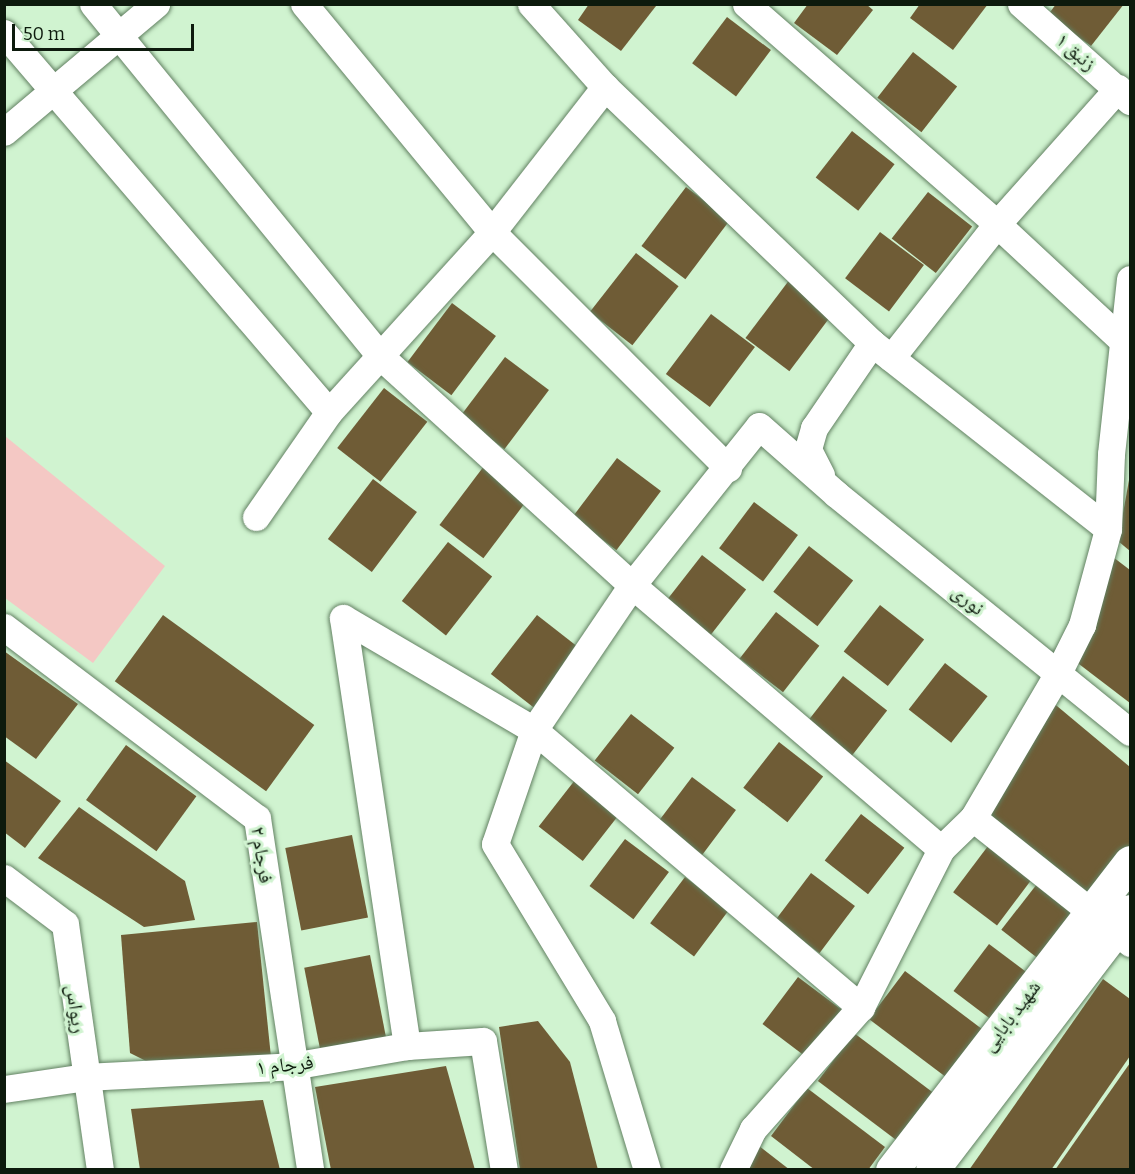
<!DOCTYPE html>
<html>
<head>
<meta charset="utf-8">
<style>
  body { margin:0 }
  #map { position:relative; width:1135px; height:1174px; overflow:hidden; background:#d0f3d0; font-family:Bitter,"Noto Naskh Arabic",serif }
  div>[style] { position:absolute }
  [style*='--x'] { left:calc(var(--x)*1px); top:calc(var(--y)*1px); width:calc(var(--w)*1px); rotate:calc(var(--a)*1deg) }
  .green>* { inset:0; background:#f4c8c4 }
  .building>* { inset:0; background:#6f5c36; transform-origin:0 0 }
  .roads { filter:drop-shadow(0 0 2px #628162) drop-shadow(0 0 2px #628162) }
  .street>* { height:27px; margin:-13.5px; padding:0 13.5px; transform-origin:13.5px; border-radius:13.5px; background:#fff }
  .secondary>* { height:33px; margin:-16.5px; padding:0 16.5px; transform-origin:16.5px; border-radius:16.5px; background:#fff }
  span { translate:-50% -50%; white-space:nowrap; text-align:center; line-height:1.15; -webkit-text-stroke:6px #d0f3d0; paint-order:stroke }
  .street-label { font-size:20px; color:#0d1a0d }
  .frame { position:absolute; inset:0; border:6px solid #0d1a0d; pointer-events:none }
  .scale { position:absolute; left:12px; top:24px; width:182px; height:27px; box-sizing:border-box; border:3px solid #0d1a0d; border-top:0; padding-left:8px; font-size:18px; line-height:21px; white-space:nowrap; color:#0d1a0d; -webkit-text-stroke:4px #d0f3d0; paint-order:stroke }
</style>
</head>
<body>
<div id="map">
  <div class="green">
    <i style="clip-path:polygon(5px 436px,165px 566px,93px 663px,5px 598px)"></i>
  </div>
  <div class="building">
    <i style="clip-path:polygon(589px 4px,654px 4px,656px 6px,621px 51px,578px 20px)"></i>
    <i style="clip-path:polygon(808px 4px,866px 4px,873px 10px,837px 55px,794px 23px)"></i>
    <i style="clip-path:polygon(920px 4px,988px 4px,953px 50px,910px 18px)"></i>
    <i style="clip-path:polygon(1056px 4px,1124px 4px,1091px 46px,1048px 15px)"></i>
    <i style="left:727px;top:17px;width:55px;height:58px;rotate:37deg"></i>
    <i style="left:913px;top:52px;width:56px;height:58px;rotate:38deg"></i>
    <i style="left:852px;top:131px;width:54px;height:59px;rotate:38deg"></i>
    <i style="left:686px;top:187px;width:55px;height:74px;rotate:37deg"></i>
    <i style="left:928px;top:192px;width:56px;height:59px;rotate:38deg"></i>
    <i style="left:880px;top:232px;width:55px;height:58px;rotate:37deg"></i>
    <i style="left:636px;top:253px;width:54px;height:75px;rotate:38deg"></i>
    <i style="left:790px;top:279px;width:55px;height:74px;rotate:37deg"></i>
    <i style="left:452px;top:303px;width:55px;height:74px;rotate:37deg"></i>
    <i style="left:711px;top:314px;width:55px;height:75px;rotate:37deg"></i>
    <i style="left:505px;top:357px;width:55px;height:74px;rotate:37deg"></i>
    <i style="left:384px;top:388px;width:55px;height:76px;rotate:38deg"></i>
    <i style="left:617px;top:458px;width:55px;height:74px;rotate:37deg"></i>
    <i style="left:484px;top:466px;width:55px;height:74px;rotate:37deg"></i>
    <i style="left:373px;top:479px;width:55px;height:75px;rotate:37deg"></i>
    <i style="clip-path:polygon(1129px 480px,1130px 480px,1130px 551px,1118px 541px)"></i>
    <i style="left:754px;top:502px;width:55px;height:58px;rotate:37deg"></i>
    <i style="left:448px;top:542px;width:56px;height:75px;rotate:38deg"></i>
    <i style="left:809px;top:546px;width:56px;height:58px;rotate:38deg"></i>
    <i style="clip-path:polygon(1109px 554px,1130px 570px,1130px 703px,1075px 661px)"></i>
    <i style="left:702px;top:555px;width:56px;height:58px;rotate:38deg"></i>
    <i style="left:880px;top:605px;width:56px;height:59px;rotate:38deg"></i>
    <i style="left:776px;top:612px;width:55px;height:59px;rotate:38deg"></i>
    <i style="left:163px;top:615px;width:187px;height:82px;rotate:36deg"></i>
    <i style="left:537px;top:615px;width:54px;height:75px;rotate:38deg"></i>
    <i style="clip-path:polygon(4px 651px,78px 704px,36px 759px,4px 736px)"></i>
    <i style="left:945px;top:663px;width:54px;height:59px;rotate:38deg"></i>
    <i style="left:843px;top:676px;width:56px;height:58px;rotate:38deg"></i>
    <i style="clip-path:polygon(1051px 701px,1130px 767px,1130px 849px,1086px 900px,984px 818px)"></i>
    <i style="left:631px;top:714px;width:55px;height:59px;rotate:38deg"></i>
    <i style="left:779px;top:742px;width:56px;height:58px;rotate:38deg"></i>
    <i style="left:126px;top:745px;width:87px;height:68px;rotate:36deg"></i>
    <i style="clip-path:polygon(4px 760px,61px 801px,25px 848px,4px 832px)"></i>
    <i style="left:692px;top:777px;width:55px;height:59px;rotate:37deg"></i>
    <i style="left:575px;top:780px;width:56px;height:59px;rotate:38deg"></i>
    <i style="clip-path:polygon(79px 807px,185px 881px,195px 920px,144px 927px,38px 858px)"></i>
    <i style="left:861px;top:814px;width:55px;height:59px;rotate:38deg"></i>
    <i style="left:352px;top:835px;width:84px;height:68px;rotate:79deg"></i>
    <i style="left:625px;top:839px;width:55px;height:59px;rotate:37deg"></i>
    <i style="left:988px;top:846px;width:55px;height:58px;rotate:37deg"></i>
    <i style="left:811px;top:873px;width:55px;height:59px;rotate:37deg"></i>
    <i style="left:685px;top:877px;width:55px;height:58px;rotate:37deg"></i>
    <i style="left:1037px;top:884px;width:56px;height:58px;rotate:38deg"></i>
    <i style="clip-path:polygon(257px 922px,271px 1057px,150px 1063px,130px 1053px,121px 935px)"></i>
    <i style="left:989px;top:944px;width:55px;height:59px;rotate:37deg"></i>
    <i style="left:370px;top:955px;width:84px;height:67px;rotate:79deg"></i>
    <i style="left:905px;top:971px;width:98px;height:60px;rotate:37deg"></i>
    <i style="left:798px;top:977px;width:55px;height:59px;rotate:37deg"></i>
    <i style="clip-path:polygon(1103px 979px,1130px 999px,1130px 1056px,1051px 1170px,969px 1170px)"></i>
    <i style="clip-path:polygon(538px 1021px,570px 1062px,598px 1170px,520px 1170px,499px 1027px)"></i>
    <i style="left:854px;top:1033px;width:98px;height:60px;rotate:37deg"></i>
    <i style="clip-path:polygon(1130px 1063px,1130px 1170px,1055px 1170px)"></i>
    <i style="clip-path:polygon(446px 1066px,475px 1170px,331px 1170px,315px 1087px)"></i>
    <i style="clip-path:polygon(807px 1088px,885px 1147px,868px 1170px,815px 1170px,771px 1136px)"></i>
    <i style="clip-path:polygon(263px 1100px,280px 1170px,140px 1170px,131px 1109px)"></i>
    <i style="clip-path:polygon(759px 1146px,790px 1170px,742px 1170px)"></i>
  </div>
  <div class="roads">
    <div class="street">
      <i style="--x:93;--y:4;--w:453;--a:50.8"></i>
      <i style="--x:379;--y:355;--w:342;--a:42.3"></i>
      <i style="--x:632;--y:585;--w:175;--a:124.1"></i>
      <i style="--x:534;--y:730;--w:120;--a:108.9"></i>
      <i style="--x:495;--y:844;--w:207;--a:58.8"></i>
      <i style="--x:602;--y:1021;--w:156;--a:73.2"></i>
      <i style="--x:304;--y:4;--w:296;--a:50.5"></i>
      <i style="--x:492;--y:232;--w:334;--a:45"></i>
      <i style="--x:531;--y:4;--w:111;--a:48.3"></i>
      <i style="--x:605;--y:87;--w:370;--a:43.8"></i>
      <i style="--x:872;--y:343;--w:300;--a:38.2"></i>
      <i style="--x:746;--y:4;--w:334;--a:41.2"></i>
      <i style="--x:997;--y:224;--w:172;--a:42.9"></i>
      <i style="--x:1123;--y:341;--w:13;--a:58"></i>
      <i style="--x:1021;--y:4;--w:146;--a:41.7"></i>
      <i style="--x:4;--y:33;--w:499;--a:49.4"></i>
      <i style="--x:4;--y:132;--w:199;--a:-40.1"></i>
      <i style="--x:891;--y:358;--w:171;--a:-51.7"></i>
      <i style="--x:997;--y:224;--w:182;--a:-48.3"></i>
      <i style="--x:821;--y:475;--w:29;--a:-117"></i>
      <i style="--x:808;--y:449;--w:22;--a:-74"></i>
      <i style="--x:814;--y:428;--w:103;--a:-55.7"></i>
      <i style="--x:256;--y:517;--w:128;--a:-55.2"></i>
      <i style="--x:329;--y:412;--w:243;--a:-47.8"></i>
      <i style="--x:492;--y:232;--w:184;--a:-52.1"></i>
      <i style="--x:343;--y:618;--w:221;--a:30.4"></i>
      <i style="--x:534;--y:730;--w:429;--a:40.3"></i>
      <i style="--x:343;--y:618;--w:433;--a:81.5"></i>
      <i style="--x:4;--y:627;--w:317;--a:37.1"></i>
      <i style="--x:257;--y:818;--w:356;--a:81.4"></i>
      <i style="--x:973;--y:818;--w:201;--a:38.5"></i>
      <i style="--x:941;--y:849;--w:406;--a:-139.5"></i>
      <i style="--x:632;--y:585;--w:203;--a:-51.4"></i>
      <i style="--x:759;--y:426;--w:103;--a:41.4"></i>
      <i style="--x:836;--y:494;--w:378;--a:39"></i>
      <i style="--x:4;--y:878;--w:76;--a:37"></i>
      <i style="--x:65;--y:924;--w:248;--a:81.9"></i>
      <i style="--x:4;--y:1089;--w:82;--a:-8.4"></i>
      <i style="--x:85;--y:1077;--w:207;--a:-3"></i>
      <i style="--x:292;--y:1066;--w:117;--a:-9.9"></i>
      <i style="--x:407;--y:1046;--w:76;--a:-3.8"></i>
      <i style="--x:483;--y:1041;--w:131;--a:80.8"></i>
      <i style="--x:733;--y:1170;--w:46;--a:-64"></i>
      <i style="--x:753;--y:1129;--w:163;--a:-48.5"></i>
      <i style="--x:861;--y:1007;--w:177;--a:-63.1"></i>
      <i style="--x:941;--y:849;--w:45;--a:-44.1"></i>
      <i style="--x:973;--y:818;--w:168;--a:-59.6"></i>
      <i style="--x:1058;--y:673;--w:54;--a:-63.4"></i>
      <i style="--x:1082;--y:625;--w:99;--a:-74.8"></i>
      <i style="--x:1108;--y:529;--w:75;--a:-87.7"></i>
      <i style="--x:1111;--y:454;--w:176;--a:-83.8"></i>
    </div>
    <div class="secondary">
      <i style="--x:892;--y:1170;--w:389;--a:-52.3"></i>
      <i style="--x:932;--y:1170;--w:326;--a:-52.6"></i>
    </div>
  </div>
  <div class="street-label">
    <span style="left:1076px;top:52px;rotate:41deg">زنبق ۱</span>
    <span style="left:968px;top:600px;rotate:39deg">نوری</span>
    <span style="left:262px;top:855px;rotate:81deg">فرجام ۲</span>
    <span style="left:76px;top:1009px;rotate:82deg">ریواس</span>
    <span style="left:1011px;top:1016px;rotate:-53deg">شهید بابایی</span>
    <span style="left:285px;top:1065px;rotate:-6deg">فرجام ۱</span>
  </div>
  <div class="frame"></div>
  <div class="scale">50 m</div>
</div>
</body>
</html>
